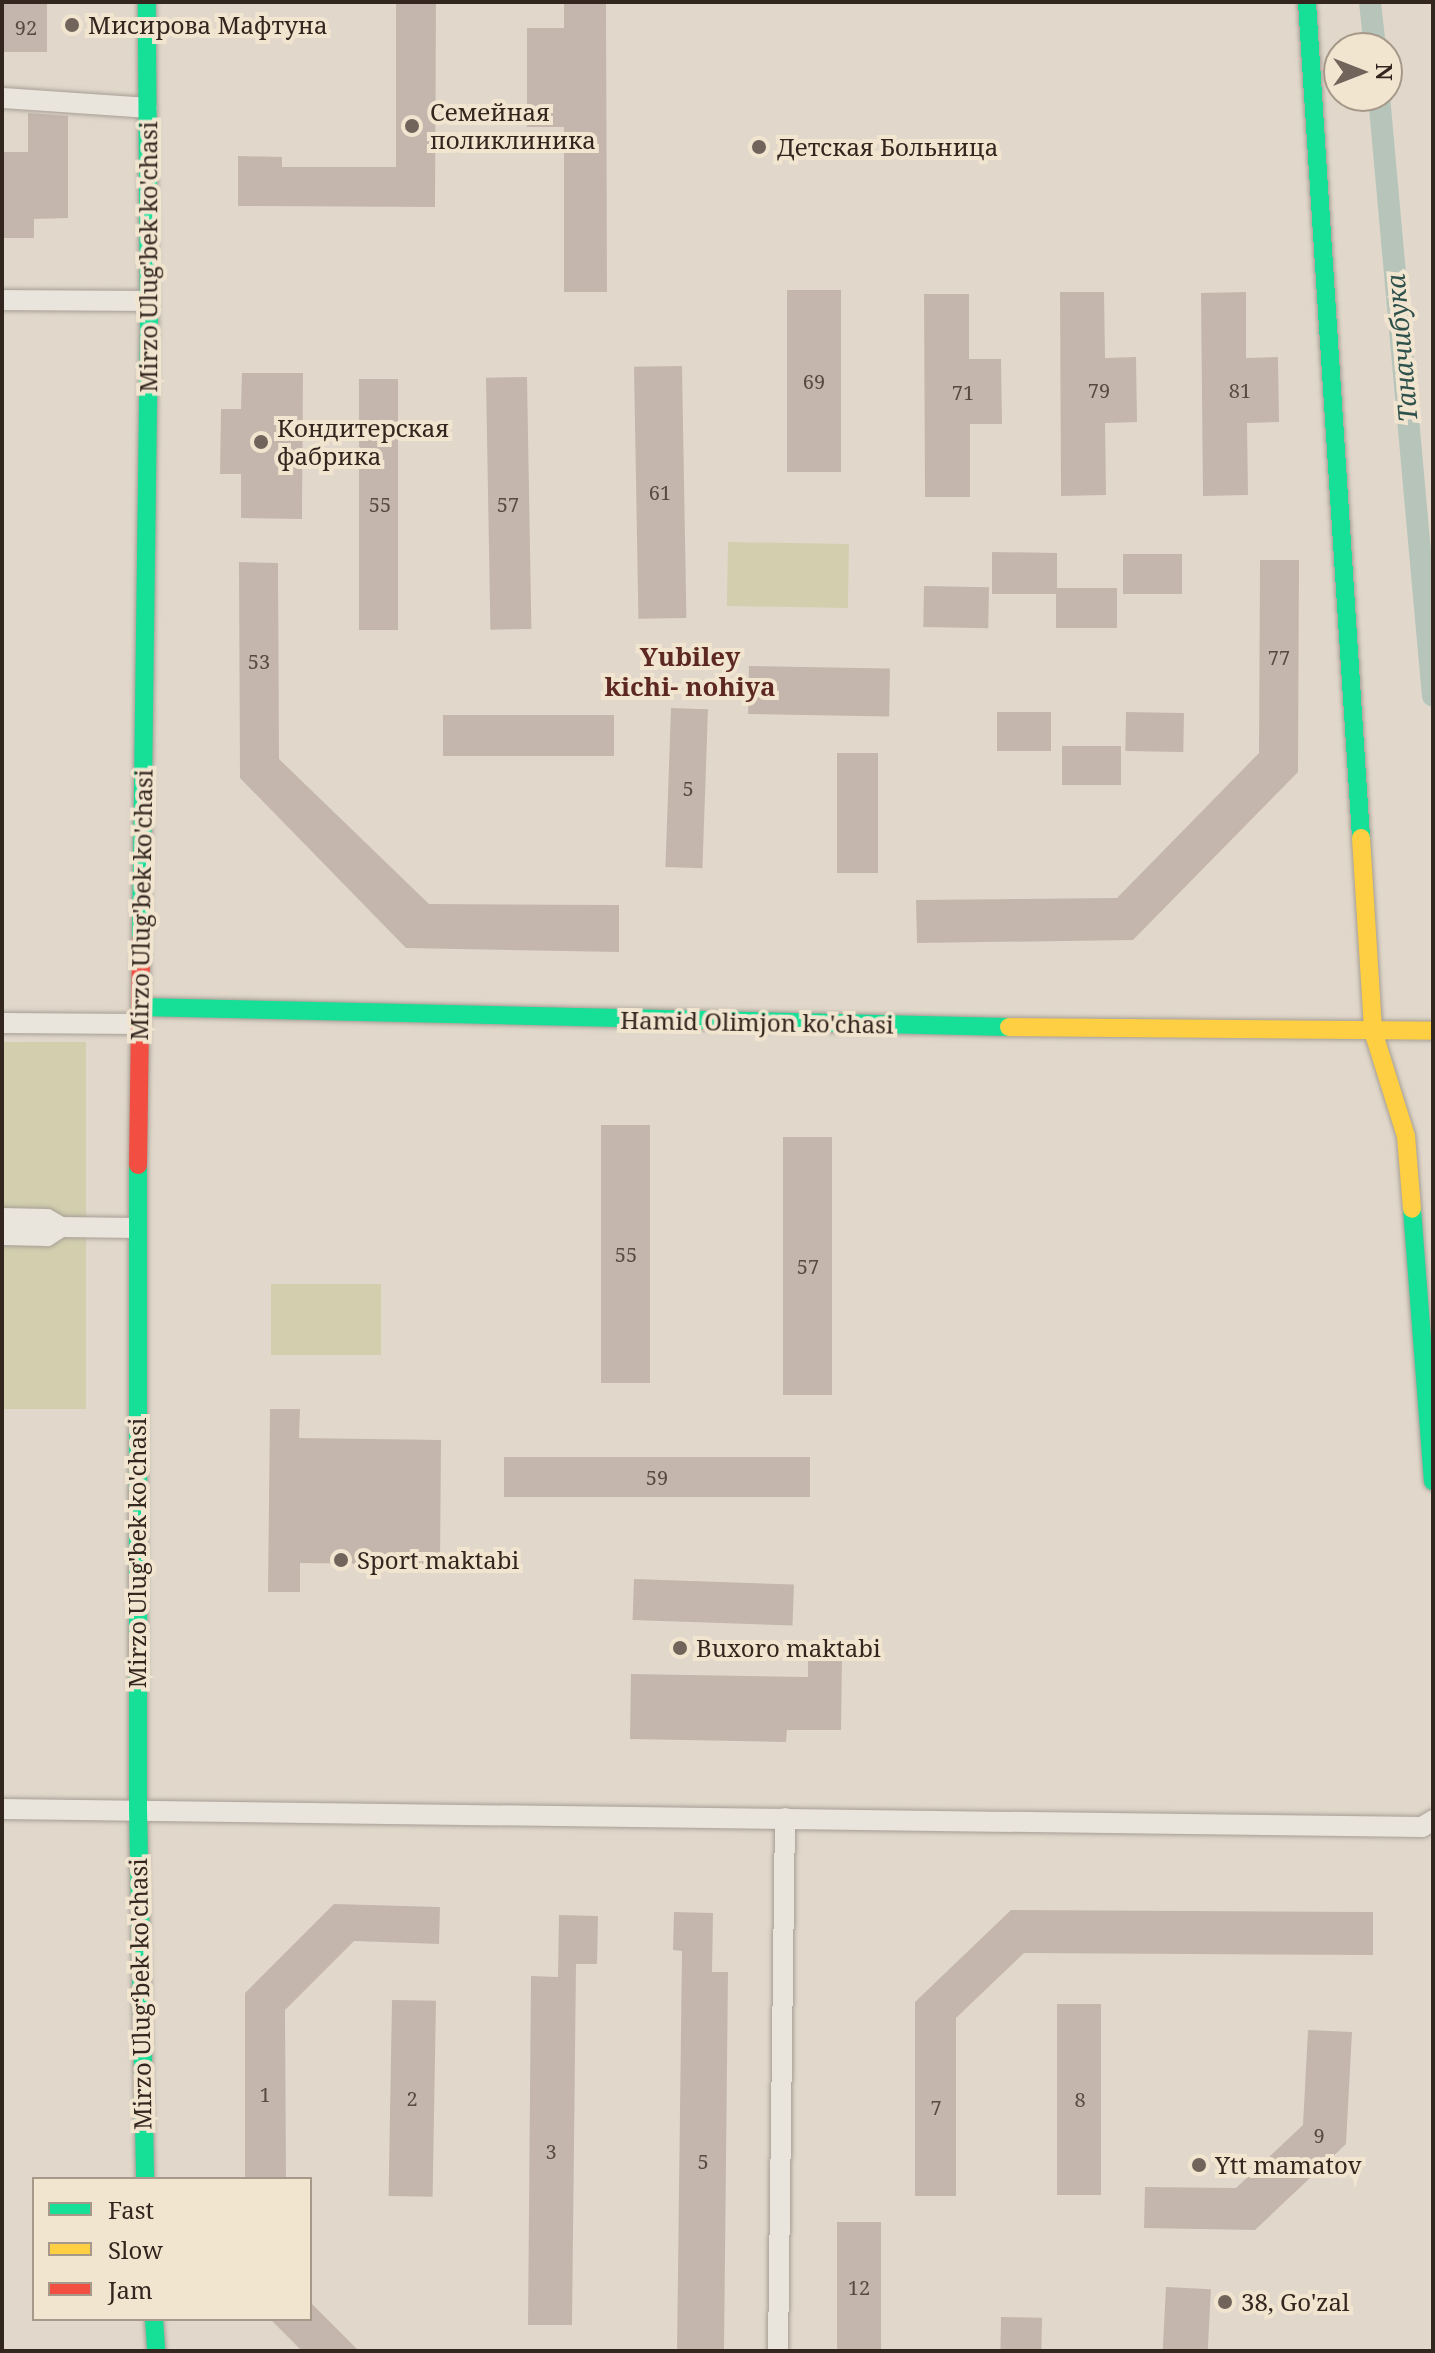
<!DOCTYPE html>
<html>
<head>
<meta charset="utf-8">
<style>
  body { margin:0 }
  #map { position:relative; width:1435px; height:2353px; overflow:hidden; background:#e1d8cb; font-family:"Noto Serif",serif }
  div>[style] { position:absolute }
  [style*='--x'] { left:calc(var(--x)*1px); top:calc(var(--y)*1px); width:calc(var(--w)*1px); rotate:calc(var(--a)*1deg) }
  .green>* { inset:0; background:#d2ceae; transform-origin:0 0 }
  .canal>* { height:22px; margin:-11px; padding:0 11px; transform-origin:11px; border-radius:11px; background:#b6c4ba }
  .building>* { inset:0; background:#c4b6ac; transform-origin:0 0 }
  .roads { filter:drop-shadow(0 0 2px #a69e95) drop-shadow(0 0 2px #a69e95) }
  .street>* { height:20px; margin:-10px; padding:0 10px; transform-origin:10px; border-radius:10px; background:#e9e4dc }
  .fast>* { height:18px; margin:-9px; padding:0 9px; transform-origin:9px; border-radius:9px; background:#16e098 }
  .slow>* { height:18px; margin:-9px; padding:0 9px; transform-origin:9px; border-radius:9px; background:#ffcf43 }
  .jam>* { height:18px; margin:-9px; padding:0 9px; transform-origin:9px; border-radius:9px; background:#f24e42 }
  .dots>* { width:22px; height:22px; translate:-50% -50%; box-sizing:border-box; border:4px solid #f2e5d0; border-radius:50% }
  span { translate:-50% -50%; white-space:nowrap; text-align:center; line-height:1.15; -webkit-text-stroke:8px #f2e5d0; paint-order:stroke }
  .number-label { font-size:20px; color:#574a42 }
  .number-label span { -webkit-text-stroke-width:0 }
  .poi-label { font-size:24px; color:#33261e }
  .left { translate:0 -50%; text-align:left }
  .street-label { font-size:24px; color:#33261e }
  .water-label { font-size:26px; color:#2e514c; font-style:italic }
  .neighbourhood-label { font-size:26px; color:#5c2821; font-weight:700 }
  .frame { position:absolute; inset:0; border:4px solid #33261e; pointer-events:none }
  .legend { position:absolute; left:32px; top:2177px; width:280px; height:144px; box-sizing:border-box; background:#f2e5d0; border:2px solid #a69989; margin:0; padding:10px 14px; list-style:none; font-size:24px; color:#33261e }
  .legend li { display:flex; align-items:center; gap:16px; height:40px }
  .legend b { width:40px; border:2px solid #a69989 }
  .north { position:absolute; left:1323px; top:32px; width:80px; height:80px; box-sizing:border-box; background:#f2e5d0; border:2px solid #a69989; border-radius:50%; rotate:90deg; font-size:22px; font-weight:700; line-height:32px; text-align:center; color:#33261e }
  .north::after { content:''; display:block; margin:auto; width:28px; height:36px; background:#70645b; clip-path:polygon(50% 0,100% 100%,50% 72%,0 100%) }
</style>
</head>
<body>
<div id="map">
  <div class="green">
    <i style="left:728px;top:542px;width:121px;height:64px;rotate:1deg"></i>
    <i style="left:2px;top:1042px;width:84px;height:367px"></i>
    <i style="left:271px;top:1284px;width:110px;height:71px"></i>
  </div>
  <div class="canal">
    <i style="--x:1370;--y:2;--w:46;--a:83.8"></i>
    <i style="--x:1379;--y:96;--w:602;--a:84.86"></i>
  </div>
  <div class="building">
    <i style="left:3px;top:2px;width:44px;height:50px"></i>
    <i style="clip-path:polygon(396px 2px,436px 2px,435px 207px,238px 206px,238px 156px,282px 157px,282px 167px,396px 167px)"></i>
    <i style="clip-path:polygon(564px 2px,606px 2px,607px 292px,564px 292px,564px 127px,527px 127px,527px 28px,564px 28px)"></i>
    <i style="clip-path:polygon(28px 113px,68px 116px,68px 218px,34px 219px,34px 238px,2px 238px,2px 152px,28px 152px)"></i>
    <i style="left:787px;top:290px;width:54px;height:182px"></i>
    <i style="clip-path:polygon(1060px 292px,1104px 292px,1105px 358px,1136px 357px,1137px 422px,1105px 423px,1106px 495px,1061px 496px)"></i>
    <i style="clip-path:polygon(1246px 292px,1246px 358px,1278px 357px,1279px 422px,1247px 423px,1248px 495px,1203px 496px,1201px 293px)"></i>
    <i style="clip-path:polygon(924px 294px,969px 294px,969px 359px,1001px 359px,1002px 424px,970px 424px,970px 497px,925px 497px)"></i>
    <i style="left:682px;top:366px;width:252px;height:48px;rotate:89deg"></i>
    <i style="clip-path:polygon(242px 373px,303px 373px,302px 519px,241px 518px,241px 474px,220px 474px,221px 409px,241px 409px)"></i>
    <i style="left:527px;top:377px;width:252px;height:41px;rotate:89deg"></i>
    <i style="left:359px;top:379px;width:39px;height:251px"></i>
    <i style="clip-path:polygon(992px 552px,1057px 553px,1057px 588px,1117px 588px,1117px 628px,1056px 628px,1056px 594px,992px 594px)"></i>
    <i style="left:1123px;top:554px;width:59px;height:40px"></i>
    <i style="clip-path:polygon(1260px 560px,1299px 560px,1298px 772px,1133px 940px,917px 943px,916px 900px,1117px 898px,1259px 753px)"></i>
    <i style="clip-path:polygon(239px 562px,278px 563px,279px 759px,429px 904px,619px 905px,619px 952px,406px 948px,240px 778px)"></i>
    <i style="left:924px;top:586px;width:65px;height:41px;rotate:1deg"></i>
    <i style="left:749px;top:666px;width:141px;height:48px;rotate:1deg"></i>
    <i style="left:671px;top:708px;width:37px;height:159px;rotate:2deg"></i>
    <i style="left:997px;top:712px;width:54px;height:39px"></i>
    <i style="left:1126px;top:712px;width:58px;height:39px;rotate:1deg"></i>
    <i style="left:443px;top:715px;width:171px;height:41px"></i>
    <i style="left:1062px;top:746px;width:59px;height:39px"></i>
    <i style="left:837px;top:753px;width:41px;height:120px"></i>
    <i style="left:601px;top:1125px;width:49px;height:258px"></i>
    <i style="left:783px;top:1137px;width:49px;height:258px"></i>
    <i style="clip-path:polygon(270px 1409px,300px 1409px,299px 1438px,441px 1440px,440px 1565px,300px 1563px,300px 1592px,268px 1592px)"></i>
    <i style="left:504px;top:1457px;width:306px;height:40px"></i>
    <i style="left:634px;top:1579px;width:160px;height:41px;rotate:2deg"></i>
    <i style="clip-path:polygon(808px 1658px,842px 1658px,841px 1730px,787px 1730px,786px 1742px,630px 1739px,631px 1674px,808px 1677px)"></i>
    <i style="clip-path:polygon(334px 1904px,440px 1907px,439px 1944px,354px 1941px,285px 2010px,286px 2179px,245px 2179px,245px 1993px)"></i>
    <i style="clip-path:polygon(1011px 1910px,1373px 1912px,1373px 1955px,1024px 1953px,956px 2018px,956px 2196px,915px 2196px,915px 2002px)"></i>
    <i style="clip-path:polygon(674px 1912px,713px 1913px,712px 1972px,728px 1972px,724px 2351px,677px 2351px,682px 1951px,673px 1950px)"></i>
    <i style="clip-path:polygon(559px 1915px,598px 1916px,597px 1964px,576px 1964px,572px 2325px,528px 2325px,531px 1976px,558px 1977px)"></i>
    <i style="left:392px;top:2000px;width:44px;height:196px;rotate:1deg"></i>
    <i style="left:1057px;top:2004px;width:44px;height:191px"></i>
    <i style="clip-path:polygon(1308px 2030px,1352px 2032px,1346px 2144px,1255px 2230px,1144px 2228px,1145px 2187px,1236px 2188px,1303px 2125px)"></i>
    <i style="left:837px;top:2222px;width:44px;height:129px"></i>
    <i style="left:1166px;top:2287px;width:45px;height:64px;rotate:3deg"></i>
    <i style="clip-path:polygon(310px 2302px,359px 2351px,302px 2351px,270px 2319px,310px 2319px)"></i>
    <i style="left:1001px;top:2317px;width:41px;height:34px;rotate:1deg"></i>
  </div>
  <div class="roads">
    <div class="street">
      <i style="--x:2;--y:98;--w:145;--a:3.9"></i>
      <i style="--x:2;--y:300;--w:146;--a:0.4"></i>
      <i style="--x:2;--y:1023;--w:138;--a:0.4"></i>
      <i style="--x:2;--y:1218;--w:45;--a:1.3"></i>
      <i style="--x:47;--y:1219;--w:16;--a:30"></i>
      <i style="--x:61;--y:1227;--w:17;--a:147"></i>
      <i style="--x:47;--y:1236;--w:45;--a:-178.7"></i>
      <i style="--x:61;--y:1227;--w:76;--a:0.8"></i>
      <i style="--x:2;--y:1809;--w:1420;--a:0.73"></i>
      <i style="--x:1422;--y:1827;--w:13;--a:-32"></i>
      <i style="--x:778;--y:2351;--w:533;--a:-89.25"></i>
    </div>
    <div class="fast">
      <i style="--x:1307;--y:2;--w:838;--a:86.3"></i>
      <i style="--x:141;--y:939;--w:613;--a:-89.25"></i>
      <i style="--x:149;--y:326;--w:324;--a:-90.4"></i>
      <i style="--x:140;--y:1007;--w:869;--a:1.32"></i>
      <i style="--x:138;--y:1165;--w:643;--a:90"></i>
      <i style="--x:138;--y:1808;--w:371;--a:88.9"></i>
      <i style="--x:1412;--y:1209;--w:273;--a:85.6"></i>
      <i style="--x:154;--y:2319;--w:32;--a:86"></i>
    </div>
    <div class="slow">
      <i style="--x:1361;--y:838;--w:193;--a:86.4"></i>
      <i style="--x:1373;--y:1031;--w:110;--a:72.6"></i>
      <i style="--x:1406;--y:1136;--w:73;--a:85.3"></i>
      <i style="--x:1009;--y:1027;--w:424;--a:0.5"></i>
    </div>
    <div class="jam">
      <i style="--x:138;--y:1165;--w:226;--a:-89.2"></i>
    </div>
  </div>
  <div class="dots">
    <i style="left:72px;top:25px;background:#70645b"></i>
    <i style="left:412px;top:126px;background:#70645b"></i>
    <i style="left:759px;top:147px;background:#70645b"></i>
    <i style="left:261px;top:442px;background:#70645b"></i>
    <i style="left:341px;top:1560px;background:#70645b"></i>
    <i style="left:680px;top:1648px;background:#70645b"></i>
    <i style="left:1199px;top:2165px;background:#70645b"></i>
    <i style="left:1225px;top:2302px;background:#70645b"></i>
  </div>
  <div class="number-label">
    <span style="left:26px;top:27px">92</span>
    <span style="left:814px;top:381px">69</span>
    <span style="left:1099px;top:390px">79</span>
    <span style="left:1240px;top:390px">81</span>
    <span style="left:963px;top:392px">71</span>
    <span style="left:660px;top:492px">61</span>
    <span style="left:380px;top:504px">55</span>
    <span style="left:508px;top:504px">57</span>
    <span style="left:1279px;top:657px">77</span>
    <span style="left:259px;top:661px">53</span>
    <span style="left:688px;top:788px">5</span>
    <span style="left:626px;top:1254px">55</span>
    <span style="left:808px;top:1266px">57</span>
    <span style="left:657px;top:1477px">59</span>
    <span style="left:265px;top:2094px">1</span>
    <span style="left:412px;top:2098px">2</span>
    <span style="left:1080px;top:2099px">8</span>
    <span style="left:936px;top:2107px">7</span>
    <span style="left:1319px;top:2135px">9</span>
    <span style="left:551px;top:2151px">3</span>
    <span style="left:703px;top:2161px">5</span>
    <span style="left:859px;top:2287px">12</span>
  </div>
  <div class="poi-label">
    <span class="left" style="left:88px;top:25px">Мисирова Мафтуна</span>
    <span class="left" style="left:430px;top:126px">Семейная<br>поликлиника</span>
    <span class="left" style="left:777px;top:147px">Детская Больница</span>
    <span class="left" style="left:277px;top:442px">Кондитерская<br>фабрика</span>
    <span class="left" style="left:357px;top:1560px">Sport maktabi</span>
    <span class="left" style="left:696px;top:1648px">Buxoro maktabi</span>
    <span class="left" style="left:1215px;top:2165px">Ytt mamatov</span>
    <span class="left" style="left:1241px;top:2302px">38, Go'zal</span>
  </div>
  <div class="street-label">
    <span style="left:148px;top:257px;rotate:-90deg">Mirzo Ulug'bek ko'chasi</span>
    <span style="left:141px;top:905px;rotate:-89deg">Mirzo Ulug'bek ko'chasi</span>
    <span style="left:757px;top:1022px;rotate:1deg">Hamid Olimjon ko'chasi</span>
    <span style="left:137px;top:1553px;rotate:-90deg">Mirzo Ulug'bek ko'chasi</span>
    <span style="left:140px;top:1994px;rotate:-91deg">Mirzo Ulug‘bek ko'chasi</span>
  </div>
  <div class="water-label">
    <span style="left:1402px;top:348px;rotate:-95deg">Таначибука</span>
  </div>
  <div class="neighbourhood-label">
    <span style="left:690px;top:672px">Yubiley<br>kichi- nohiya</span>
  </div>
  <div class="frame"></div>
  <ul class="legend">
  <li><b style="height:10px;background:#16e098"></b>Fast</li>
  <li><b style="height:10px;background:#ffcf43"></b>Slow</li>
  <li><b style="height:10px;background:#f24e42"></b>Jam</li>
  </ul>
  <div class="north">N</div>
</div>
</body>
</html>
